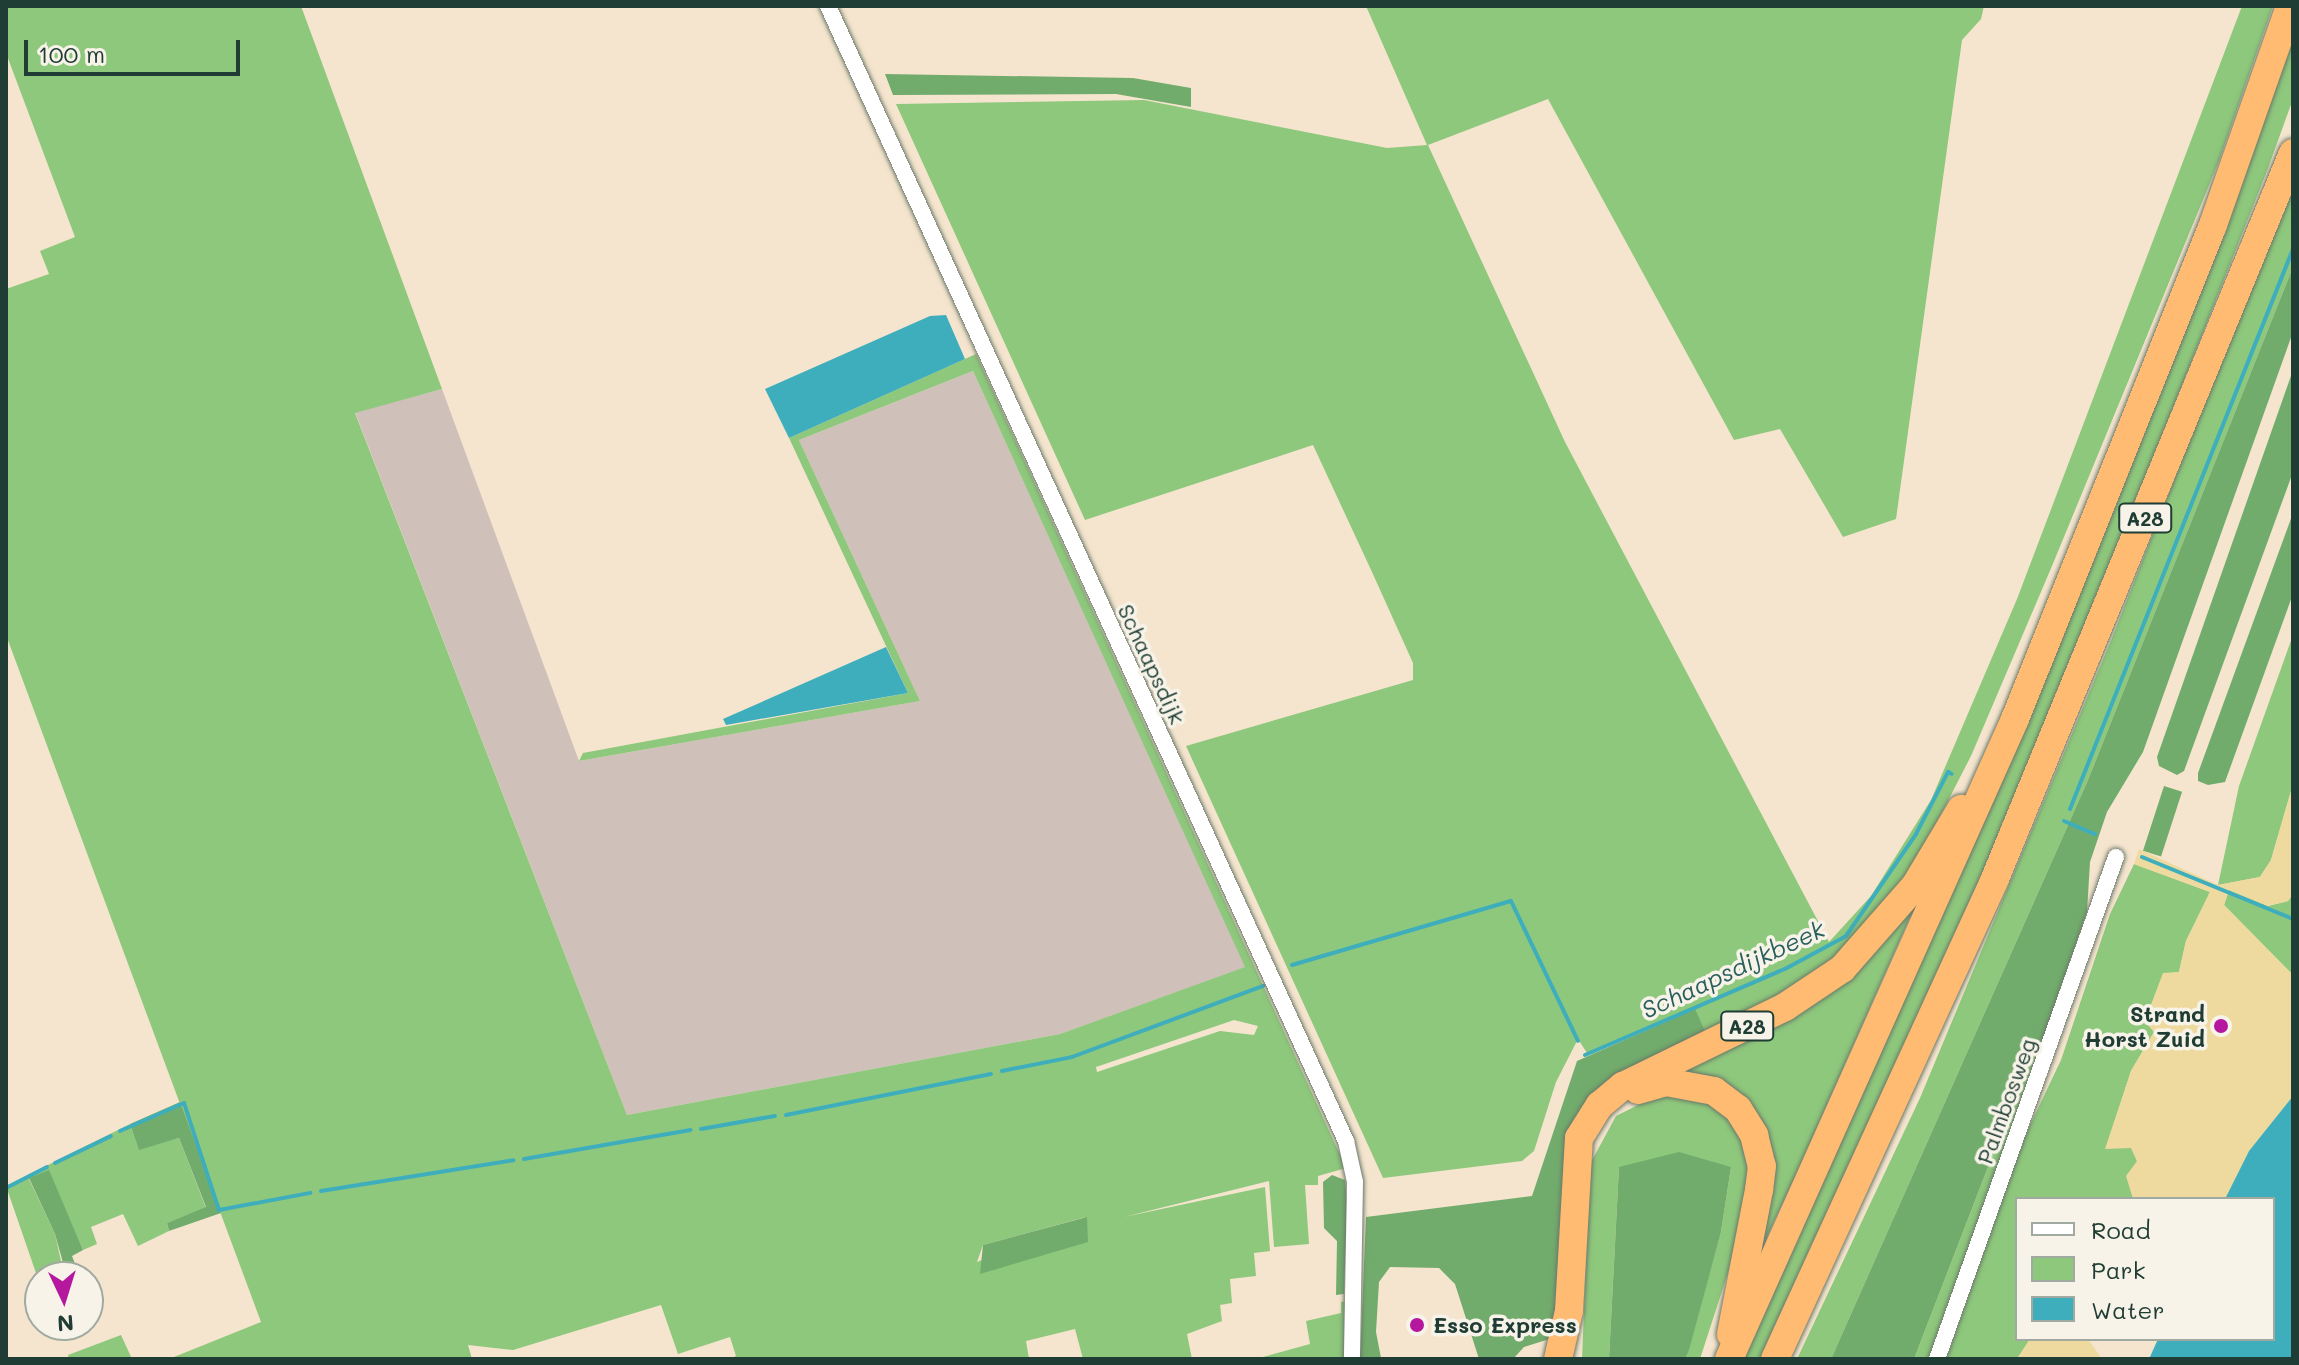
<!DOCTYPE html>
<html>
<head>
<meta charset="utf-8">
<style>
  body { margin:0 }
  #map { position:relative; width:2299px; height:1365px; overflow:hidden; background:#f5e5ce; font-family:Mali,sans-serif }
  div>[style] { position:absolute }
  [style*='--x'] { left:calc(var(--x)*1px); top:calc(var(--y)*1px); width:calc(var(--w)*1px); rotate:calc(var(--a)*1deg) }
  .industrial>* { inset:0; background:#cfc0ba }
  .green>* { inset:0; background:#8ec87c }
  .forest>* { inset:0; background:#72ac6c; transform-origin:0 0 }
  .sand>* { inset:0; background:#eeda9e }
  .water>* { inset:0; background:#3faebc }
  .stream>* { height:4px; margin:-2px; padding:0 2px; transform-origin:2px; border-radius:2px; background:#3faebc }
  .roads { filter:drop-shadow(0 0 2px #6a786a) drop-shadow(0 0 2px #6a786a) }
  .minor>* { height:16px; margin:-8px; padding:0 8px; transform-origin:8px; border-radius:8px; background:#fff }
  .motorway>* { height:28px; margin:-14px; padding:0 14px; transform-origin:14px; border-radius:14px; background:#febb71 }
  .dots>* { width:22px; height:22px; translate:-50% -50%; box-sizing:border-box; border:4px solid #f7f3e8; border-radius:50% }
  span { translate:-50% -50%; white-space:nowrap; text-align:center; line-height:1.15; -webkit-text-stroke:7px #f7f3e8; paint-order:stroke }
  .shield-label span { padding:2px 6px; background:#f7f3e8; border:2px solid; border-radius:6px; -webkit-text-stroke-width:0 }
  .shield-label { font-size:20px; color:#1f3d34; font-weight:700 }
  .street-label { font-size:22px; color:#1f3d34 }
  .poi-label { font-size:22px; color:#1f3d34; font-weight:700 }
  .right { translate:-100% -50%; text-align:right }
  .left { translate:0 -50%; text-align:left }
  .water-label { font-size:24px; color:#295f5d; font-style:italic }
  .frame { position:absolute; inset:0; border:8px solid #1f3d34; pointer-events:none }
  .legend { position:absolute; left:2015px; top:1197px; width:260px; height:144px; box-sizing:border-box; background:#f7f3e8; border:2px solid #a1aaa0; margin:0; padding:10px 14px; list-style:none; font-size:24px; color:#1f3d34 }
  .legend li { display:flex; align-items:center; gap:16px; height:40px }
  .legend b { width:40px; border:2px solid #a1aaa0 }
  .north { position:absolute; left:24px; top:1261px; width:80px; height:80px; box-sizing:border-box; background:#f7f3e8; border:2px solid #a1aaa0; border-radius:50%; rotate:176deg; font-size:22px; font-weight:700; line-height:32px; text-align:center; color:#1f3d34 }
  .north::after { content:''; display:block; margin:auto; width:28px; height:36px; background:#b5179e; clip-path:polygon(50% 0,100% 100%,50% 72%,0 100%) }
  .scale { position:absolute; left:24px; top:40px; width:216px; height:36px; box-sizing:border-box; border:4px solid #1f3d34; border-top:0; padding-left:10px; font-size:24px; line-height:28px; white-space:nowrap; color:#1f3d34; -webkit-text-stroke:6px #f7f3e8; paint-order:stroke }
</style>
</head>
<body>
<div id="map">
  <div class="industrial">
    <i style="clip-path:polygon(973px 371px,1246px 967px,1060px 1034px,627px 1115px,355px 412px,442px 389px,579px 761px,920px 701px,799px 440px)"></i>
  </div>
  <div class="green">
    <i style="clip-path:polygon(evenodd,6px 6px,301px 6px,442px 389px,355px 413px,627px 1115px,1060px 1034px,1245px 967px,973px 371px,799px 440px,920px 701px,579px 761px,583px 753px,908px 693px,789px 438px,976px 354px,1346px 1168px,1318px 1176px,1318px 1185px,1305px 1185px,1309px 1244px,1274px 1247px,1269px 1181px,1124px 1217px,1265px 1187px,1270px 1251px,1254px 1253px,1256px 1276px,1230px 1279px,1232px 1303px,1220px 1305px,1222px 1321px,1187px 1334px,1192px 1359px,1083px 1359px,1075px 1329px,1026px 1341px,1029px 1359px,730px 1359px,736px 1356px,730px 1337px,678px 1354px,661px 1305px,513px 1350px,468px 1345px,472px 1359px,169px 1359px,261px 1322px,6px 635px,6px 289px,49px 274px,40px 251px,75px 237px,6px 53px,6px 6px,1234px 1020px,1258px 1026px,1254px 1035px,1220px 1031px,1097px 1072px,1096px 1067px,1234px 1020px,6px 6px,1086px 1217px,977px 1262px,983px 1245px,1086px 1217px)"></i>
    <i style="clip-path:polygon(1366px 6px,1984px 6px,1981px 19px,1962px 40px,1896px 519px,1843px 537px,1780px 429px,1734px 440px,1548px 99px,1428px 145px,1565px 442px,1829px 942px,1871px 896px,1931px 800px,2017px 599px,2242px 6px,2273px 6px,2219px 161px,2052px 566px,1971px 756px,1916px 863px,1829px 967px,1707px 1035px,1694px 1009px,1587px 1053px,1578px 1039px,1556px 1082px,1534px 1151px,1522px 1161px,1383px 1178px,1186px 746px,1413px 680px,1413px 663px,1372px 572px,1313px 445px,1085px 520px,896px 104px,1144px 100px,1387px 148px,1427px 145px)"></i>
    <i style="clip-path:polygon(2293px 18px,2293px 99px,2267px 171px,2019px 796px,1763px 1359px,1738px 1359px)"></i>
    <i style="clip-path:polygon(2293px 178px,2293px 267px,2088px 780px,1831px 1359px,1797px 1359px,1920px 1098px,2112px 638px)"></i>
    <i style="clip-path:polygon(2293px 635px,2293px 784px,2271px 860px,2260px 877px,2218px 885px,2239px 786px)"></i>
    <i style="clip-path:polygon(2134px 864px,2210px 892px,2186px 941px,2179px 972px,2163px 974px,2145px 1021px,2154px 1032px,2131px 1071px,2106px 1148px,2131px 1147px,2137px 1161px,2133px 1199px,2017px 1199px,2017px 1339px,2030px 1339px,2017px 1359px,1946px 1359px,2022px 1142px,2061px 1060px,2110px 914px)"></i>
    <i style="clip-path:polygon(1932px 867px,1796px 1175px,1736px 1302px,1752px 1121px,1653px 1077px,1797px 1008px)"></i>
    <i style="clip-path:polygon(2229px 890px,2268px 906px,2288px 901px,2293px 894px,2293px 975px,2224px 905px)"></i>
    <i style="clip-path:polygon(2042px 1042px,1930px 1359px,1914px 1359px,2020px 1084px)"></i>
    <i style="clip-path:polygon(1660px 1094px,1705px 1101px,1731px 1121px,1744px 1145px,1749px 1176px,1736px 1248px,1700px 1359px,1685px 1359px,1721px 1232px,1731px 1167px,1619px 1167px,1609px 1359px,1582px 1359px,1590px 1164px,1616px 1116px)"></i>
    <i style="clip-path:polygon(130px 1124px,139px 1149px,179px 1138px,206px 1208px,167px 1223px,169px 1231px,138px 1246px,123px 1214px,91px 1227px,97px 1244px,83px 1250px,48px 1171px,29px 1179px,55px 1234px,61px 1261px,36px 1273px,6px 1186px)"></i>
    <i style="clip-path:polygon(1346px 1301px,1346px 1359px,1256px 1359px,1310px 1344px,1306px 1321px,1341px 1313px,1341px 1302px)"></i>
    <i style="clip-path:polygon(121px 1335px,132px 1359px,69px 1359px,68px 1355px)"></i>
  </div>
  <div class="forest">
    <i style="clip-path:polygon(885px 74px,1133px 78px,1191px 88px,1191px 107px,1116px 94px,893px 95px)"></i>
    <i style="clip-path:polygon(2293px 267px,2293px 332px,2143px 752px,2107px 812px,2090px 862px,2087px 912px,2042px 1042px,2020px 1084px,1914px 1359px,1831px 1359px,2088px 780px)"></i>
    <i style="clip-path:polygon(2293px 370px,2293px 472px,2184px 771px,2177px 775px,2159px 766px,2157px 757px)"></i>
    <i style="clip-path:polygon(2293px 513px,2293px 594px,2225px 782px,2208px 785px,2198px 781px,2198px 773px)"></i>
    <i style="left:2164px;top:786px;width:19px;height:68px;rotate:18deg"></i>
    <i style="clip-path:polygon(1695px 1009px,1707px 1035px,1590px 1099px,1559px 1336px,1524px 1347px,1513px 1359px,1479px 1359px,1455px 1284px,1439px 1268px,1390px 1267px,1379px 1282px,1376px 1332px,1381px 1358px,1360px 1359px,1366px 1217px,1532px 1196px,1577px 1061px)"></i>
    <i style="clip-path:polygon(180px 1102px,221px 1213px,169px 1231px,167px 1223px,206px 1207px,179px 1138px,139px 1150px,130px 1124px)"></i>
    <i style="clip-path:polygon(1679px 1152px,1731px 1167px,1721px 1232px,1689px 1350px,1685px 1359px,1609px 1359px,1619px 1167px)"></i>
    <i style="clip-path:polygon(49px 1170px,83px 1250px,72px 1256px,80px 1277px,67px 1277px,55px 1234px,29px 1178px)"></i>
    <i style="clip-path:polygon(1332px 1175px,1345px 1180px,1347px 1202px,1344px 1294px,1336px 1295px,1337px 1241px,1324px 1228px,1323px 1182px)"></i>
    <i style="clip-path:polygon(1087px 1217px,1088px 1242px,980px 1274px,983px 1245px)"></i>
  </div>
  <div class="sand">
    <i style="clip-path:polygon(2293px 784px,2293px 894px,2288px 901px,2268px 906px,2229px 890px,2224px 905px,2293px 975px,2293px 1096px,2249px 1151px,2225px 1199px,2133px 1199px,2126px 1176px,2137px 1161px,2131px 1148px,2105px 1149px,2131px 1071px,2154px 1032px,2145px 1021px,2163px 973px,2179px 972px,2186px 941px,2210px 892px,2134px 864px,2139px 849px,2218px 885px,2260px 877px,2271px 860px)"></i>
    <i style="clip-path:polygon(2030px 1339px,2088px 1339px,2102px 1359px,2017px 1359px)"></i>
  </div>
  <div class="water">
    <i style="clip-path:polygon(946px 315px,965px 359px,789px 438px,765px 389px,930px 316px)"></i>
    <i style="clip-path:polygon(886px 647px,908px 693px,726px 725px,723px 719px)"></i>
    <i style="clip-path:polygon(2293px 1096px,2293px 1359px,2149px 1359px,2158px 1339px,2273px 1339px,2273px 1199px,2225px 1199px,2249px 1151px)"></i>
  </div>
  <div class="stream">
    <i style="--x:2070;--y:809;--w:603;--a:-68.29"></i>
    <i style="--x:2064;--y:821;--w:34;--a:23"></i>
    <i style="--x:2142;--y:857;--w:163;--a:22.3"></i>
    <i style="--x:1292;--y:965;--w:228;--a:-16.3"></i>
    <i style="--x:1511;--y:901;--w:155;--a:64.4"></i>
    <i style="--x:1585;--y:1055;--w:218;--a:-23.3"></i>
    <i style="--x:1785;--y:969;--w:69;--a:-28.4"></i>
    <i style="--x:1846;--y:936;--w:124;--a:-55.5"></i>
    <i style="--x:1916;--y:834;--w:70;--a:-62.7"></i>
    <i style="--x:1948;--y:772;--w:4;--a:27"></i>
    <i style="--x:1002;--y:1071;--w:71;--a:-11.3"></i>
    <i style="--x:1072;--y:1057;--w:204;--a:-20.4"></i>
    <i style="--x:786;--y:1115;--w:209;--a:-11.3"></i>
    <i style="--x:701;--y:1129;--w:75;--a:-10"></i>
    <i style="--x:120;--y:1131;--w:70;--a:-23.6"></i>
    <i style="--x:184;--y:1103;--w:113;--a:71.9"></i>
    <i style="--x:219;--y:1210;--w:93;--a:-10.6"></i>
    <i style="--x:524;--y:1159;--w:169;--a:-9.9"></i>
    <i style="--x:55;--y:1163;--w:62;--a:-25.7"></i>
    <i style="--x:6;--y:1188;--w:46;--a:-27.1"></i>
    <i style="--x:321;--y:1191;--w:195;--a:-9.1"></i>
  </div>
  <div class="roads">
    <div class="minor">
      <i style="--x:828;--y:6;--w:1248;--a:65.47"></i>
      <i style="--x:1346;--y:1141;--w:42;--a:77.6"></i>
      <i style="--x:1355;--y:1182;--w:177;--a:91"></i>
      <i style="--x:1937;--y:1359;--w:533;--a:-70.38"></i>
    </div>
    <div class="motorway">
      <i style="--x:1638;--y:1090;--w:29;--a:-16"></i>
      <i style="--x:1666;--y:1082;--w:49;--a:10.6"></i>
      <i style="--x:1714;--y:1091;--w:30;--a:37"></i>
      <i style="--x:1738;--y:1109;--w:31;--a:58"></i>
      <i style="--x:1754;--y:1135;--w:32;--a:76"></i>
      <i style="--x:1762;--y:1166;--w:24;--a:97"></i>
      <i style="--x:1759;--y:1190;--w:147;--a:101"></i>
      <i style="--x:1558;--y:1359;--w:49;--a:-77.1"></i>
      <i style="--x:1569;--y:1311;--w:173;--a:-86.7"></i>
      <i style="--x:1579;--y:1138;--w:39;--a:-58"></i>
      <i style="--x:1600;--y:1105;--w:30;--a:-40"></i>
      <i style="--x:1623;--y:1086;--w:180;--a:-26"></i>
      <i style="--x:1785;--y:1007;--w:69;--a:-33.7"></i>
      <i style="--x:1842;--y:969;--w:111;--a:-48.7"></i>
      <i style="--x:1915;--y:886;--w:90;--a:-59.1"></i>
      <i style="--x:1729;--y:1359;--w:701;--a:-65.92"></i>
      <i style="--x:2015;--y:719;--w:532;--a:-68.16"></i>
      <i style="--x:2213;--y:225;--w:232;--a:-70.6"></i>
      <i style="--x:1775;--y:1359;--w:526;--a:-65.38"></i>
      <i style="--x:1994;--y:881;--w:787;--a:-67.67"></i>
    </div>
  </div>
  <div class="dots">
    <i style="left:2221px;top:1026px;background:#b5179e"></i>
    <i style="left:1417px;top:1325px;background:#b5179e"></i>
  </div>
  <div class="shield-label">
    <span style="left:2145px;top:518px">A28</span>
    <span style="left:1747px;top:1026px">A28</span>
  </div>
  <div class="street-label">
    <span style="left:1152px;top:664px;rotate:65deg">Schaapsdijk</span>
    <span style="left:2006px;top:1101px;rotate:-70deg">Palmbosweg</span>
  </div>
  <div class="poi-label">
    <span class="right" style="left:2205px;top:1026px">Strand<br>Horst Zuid</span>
    <span class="left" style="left:1433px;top:1325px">Esso Express</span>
  </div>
  <div class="water-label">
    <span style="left:1733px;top:969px;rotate:-25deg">Schaapsdijkbeek</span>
  </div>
  <div class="frame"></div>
  <ul class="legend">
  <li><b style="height:10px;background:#fff"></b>Road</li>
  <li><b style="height:22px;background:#8ec87c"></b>Park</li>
  <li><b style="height:22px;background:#3faebc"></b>Water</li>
  </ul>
  <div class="north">N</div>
  <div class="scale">100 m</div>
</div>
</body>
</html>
